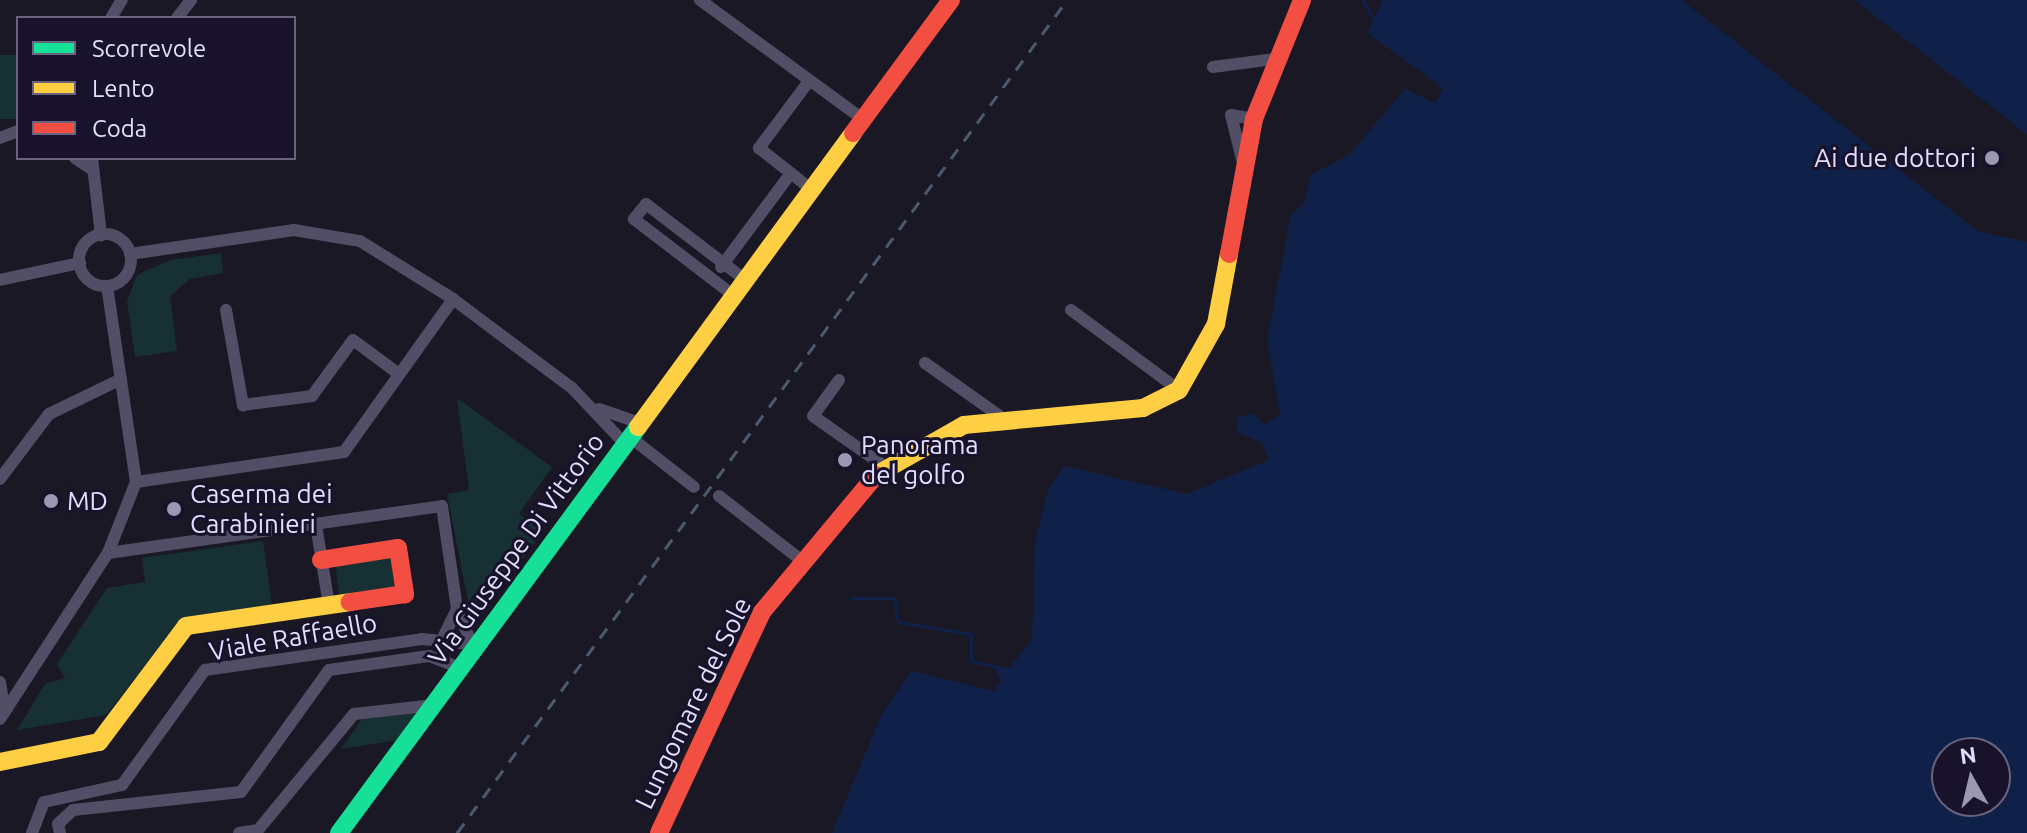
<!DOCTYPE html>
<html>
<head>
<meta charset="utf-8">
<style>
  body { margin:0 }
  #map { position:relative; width:2027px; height:833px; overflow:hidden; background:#1b1825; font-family:Ubuntu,sans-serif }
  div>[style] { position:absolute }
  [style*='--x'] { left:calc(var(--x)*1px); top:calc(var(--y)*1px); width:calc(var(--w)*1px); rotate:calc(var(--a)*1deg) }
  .green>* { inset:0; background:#163033; transform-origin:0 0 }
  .water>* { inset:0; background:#102149 }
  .pier>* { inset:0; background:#1b1825 }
  .stream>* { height:3px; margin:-1.5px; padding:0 1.5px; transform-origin:1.5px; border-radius:1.5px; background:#102149 }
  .street>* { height:12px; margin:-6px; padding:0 6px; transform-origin:6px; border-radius:6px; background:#514e65 }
  .street>.ring { margin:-6px; padding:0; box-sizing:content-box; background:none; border:12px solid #514e65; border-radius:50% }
  .fast>* { height:18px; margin:-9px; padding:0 9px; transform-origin:9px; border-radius:9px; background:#16e098 }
  .slow>* { height:18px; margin:-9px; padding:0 9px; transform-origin:9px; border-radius:9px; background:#ffcf43 }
  .jam>* { height:18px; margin:-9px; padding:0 9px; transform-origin:9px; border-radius:9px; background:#f24e42 }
  .rail>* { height:3px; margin-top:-1.5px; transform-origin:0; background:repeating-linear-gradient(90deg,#4a5b6e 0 12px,transparent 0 22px) }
  .dots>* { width:22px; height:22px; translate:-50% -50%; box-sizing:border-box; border:4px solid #18122b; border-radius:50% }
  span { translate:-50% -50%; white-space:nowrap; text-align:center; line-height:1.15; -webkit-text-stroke:6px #18122b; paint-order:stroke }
  .poi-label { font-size:26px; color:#e3ddfe }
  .right { translate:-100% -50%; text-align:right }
  .left { translate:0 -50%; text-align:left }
  .street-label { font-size:26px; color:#e3ddfe }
  .legend { position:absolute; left:16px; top:16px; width:280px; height:144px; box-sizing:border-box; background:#18122b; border:2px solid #69637f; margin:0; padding:10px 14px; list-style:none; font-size:24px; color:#e3ddfe }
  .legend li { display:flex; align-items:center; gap:16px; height:40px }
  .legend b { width:40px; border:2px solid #69637f }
  .north { position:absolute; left:1931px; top:737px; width:80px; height:80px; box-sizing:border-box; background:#18122b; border:2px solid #69637f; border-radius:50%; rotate:352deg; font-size:22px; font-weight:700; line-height:32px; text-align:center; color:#e3ddfe }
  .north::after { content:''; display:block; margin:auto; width:28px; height:36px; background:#9d98b2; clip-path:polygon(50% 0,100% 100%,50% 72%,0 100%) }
</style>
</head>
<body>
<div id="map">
  <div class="green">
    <i style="left:18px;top:55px;width:64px;height:18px;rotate:90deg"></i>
    <i style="clip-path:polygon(221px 253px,223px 273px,190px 279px,170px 296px,177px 351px,135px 357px,127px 301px,137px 275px,170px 260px)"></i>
    <i style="clip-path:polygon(457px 398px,552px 467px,519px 514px,542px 532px,473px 627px,447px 494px,469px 490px)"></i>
    <i style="clip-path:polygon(263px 541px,272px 606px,181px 620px,106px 715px,17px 730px,45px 684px,65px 678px,57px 664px,107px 588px,145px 582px,142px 558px)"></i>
    <i style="left:391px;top:558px;width:32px;height:56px;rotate:83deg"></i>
    <i style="clip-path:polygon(422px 711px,399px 740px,341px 749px,362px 719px)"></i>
  </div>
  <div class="water">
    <i style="clip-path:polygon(evenodd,1383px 0,1682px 0,1978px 231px,2027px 242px,2027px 833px,832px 833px,882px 714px,911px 671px,994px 691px,1001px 681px,995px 668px,1010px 667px,1032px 640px,1035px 541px,1048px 490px,1064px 466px,1187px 494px,1269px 460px,1262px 443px,1237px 432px,1237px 418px,1252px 413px,1264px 424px,1280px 415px,1267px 339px,1291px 215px,1303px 205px,1311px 175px,1350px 154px,1405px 89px,1435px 103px,1443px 88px,1367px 33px,1383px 0,1947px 753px,1995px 753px,1995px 801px,1947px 801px,1947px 753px)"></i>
    <i style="clip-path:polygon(1855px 0,2027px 0,2027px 135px,2015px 125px)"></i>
  </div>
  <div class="pier">
    <i style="clip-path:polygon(1682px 0,1980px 228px,2027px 242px,1978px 231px)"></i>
  </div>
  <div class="stream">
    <i style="--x:1363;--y:0;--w:25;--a:63"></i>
    <i style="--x:851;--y:598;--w:43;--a:0"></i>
    <i style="--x:894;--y:598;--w:24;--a:81"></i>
    <i style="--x:898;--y:622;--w:74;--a:9.3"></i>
    <i style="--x:971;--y:634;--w:27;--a:90"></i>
    <i style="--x:971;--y:661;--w:32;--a:13"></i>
  </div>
  <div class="street">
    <i style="--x:700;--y:0;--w:203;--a:36.2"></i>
    <i style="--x:111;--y:18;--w:21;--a:-59"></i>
    <i style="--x:177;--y:18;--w:23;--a:-52"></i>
    <i style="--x:1213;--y:67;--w:62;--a:-7.5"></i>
    <i style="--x:809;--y:81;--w:84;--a:126.7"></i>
    <i style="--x:759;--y:148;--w:66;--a:38.3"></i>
    <i style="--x:0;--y:138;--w:19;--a:-21"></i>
    <i style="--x:75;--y:158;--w:22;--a:34"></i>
    <i style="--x:92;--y:158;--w:78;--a:83.3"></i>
    <i style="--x:1243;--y:163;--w:49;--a:-104"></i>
    <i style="--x:1231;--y:115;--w:23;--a:10"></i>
    <i class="ring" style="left:79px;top:234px;width:40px;height:40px"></i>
    <i style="--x:130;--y:254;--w:166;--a:-8.3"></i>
    <i style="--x:294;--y:230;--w:67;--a:9.5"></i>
    <i style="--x:360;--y:241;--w:110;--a:31.9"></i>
    <i style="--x:453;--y:299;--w:149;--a:36.8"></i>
    <i style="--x:572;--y:388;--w:77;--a:46.6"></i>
    <i style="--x:721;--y:267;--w:117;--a:-53.3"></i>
    <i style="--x:0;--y:280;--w:82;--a:-12"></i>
    <i style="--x:733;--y:295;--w:125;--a:-142.5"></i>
    <i style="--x:634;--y:219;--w:19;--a:-51"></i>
    <i style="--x:646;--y:204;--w:123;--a:37.4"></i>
    <i style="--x:226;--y:310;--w:97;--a:79.9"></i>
    <i style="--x:243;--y:405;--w:70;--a:-7.4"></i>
    <i style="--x:312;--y:396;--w:69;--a:-53.8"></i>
    <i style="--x:353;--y:340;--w:57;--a:36.5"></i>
    <i style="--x:1071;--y:310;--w:134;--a:36.5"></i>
    <i style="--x:925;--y:363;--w:93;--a:35.4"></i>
    <i style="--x:839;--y:380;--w:44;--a:125.8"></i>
    <i style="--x:813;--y:416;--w:87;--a:35.2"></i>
    <i style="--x:599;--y:409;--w:43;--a:18.9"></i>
    <i style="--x:630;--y:437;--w:81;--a:38"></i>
    <i style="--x:0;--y:479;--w:81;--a:-53"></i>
    <i style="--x:49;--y:414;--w:80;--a:-25.9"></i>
    <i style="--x:136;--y:482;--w:210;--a:-8.2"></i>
    <i style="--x:344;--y:452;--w:188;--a:-54.5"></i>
    <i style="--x:719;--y:496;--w:104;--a:38"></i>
    <i style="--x:316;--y:525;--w:81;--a:80.8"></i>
    <i style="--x:108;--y:553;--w:337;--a:-8"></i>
    <i style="--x:442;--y:506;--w:104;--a:81.7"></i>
    <i style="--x:457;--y:609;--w:32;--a:116"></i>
    <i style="--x:457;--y:609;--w:34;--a:67"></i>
    <i style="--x:0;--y:682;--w:30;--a:81"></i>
    <i style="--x:0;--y:719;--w:198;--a:-57"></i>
    <i style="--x:108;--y:553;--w:76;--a:-68.5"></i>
    <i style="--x:136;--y:482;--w:198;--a:-98.4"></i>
    <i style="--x:32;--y:833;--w:33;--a:-69"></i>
    <i style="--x:44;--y:802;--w:80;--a:-12.3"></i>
    <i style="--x:122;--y:785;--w:142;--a:-54.2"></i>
    <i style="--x:205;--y:670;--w:219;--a:-8.1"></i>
    <i style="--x:422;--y:639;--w:57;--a:6"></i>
    <i style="--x:60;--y:833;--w:9;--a:-103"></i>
    <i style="--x:58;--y:824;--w:21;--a:-43"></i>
    <i style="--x:73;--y:810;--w:169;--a:-6.1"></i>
    <i style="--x:241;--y:792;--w:150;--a:-54.2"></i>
    <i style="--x:329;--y:670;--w:101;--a:-8"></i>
    <i style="--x:429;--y:656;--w:34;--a:21"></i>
    <i style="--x:239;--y:833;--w:19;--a:-9"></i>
    <i style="--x:258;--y:830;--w:151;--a:-50.4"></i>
    <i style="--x:354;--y:714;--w:81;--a:-6.4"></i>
  </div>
  <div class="fast">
    <i style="--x:339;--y:833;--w:504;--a:-53.63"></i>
  </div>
  <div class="slow">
    <i style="--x:638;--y:427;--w:364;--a:-53.8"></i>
    <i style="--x:876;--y:475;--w:101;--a:-29.6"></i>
    <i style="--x:964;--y:425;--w:180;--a:-5.4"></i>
    <i style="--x:1143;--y:408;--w:40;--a:-26.6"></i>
    <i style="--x:1179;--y:390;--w:76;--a:-60.7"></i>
    <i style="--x:1216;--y:324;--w:71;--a:-79.5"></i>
    <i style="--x:0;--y:762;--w:101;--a:-11.4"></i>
    <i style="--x:99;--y:742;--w:145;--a:-53.1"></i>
    <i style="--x:186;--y:626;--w:166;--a:-8.3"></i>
  </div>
  <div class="jam">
    <i style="--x:853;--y:133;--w:165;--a:-53.6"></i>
    <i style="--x:1229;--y:254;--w:137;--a:-79.5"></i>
    <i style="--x:1254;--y:119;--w:128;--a:-68"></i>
    <i style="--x:321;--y:560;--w:78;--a:-8.9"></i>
    <i style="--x:398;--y:548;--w:47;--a:81.3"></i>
    <i style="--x:405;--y:594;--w:56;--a:171.7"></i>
    <i style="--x:659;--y:833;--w:244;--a:-65"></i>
    <i style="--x:762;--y:612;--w:178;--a:-50.2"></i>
  </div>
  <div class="rail">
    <i style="--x:457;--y:833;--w:1032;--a:-53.78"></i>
  </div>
  <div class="dots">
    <i style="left:1992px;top:158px;background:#9d98b2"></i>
    <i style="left:845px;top:460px;background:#9d98b2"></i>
    <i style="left:51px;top:501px;background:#9d98b2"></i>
    <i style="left:174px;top:509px;background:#9d98b2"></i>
  </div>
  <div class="poi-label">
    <span class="right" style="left:1976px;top:158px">Ai due dottori</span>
    <span class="left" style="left:861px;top:460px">Panorama<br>del golfo</span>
    <span class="left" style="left:190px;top:509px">Caserma dei<br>Carabinieri</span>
    <span class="left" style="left:67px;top:501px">MD</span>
  </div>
  <div class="street-label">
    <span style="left:516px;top:549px;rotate:-54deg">Via Giuseppe Di Vittorio</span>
    <span style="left:293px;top:637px;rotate:-10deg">Viale Raffaello</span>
    <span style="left:693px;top:703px;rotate:-64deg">Lungomare del Sole</span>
  </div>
  <ul class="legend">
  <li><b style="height:10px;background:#16e098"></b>Scorrevole</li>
  <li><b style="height:10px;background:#ffcf43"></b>Lento</li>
  <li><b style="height:10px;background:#f24e42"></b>Coda</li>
  </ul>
  <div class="north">N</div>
</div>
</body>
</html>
